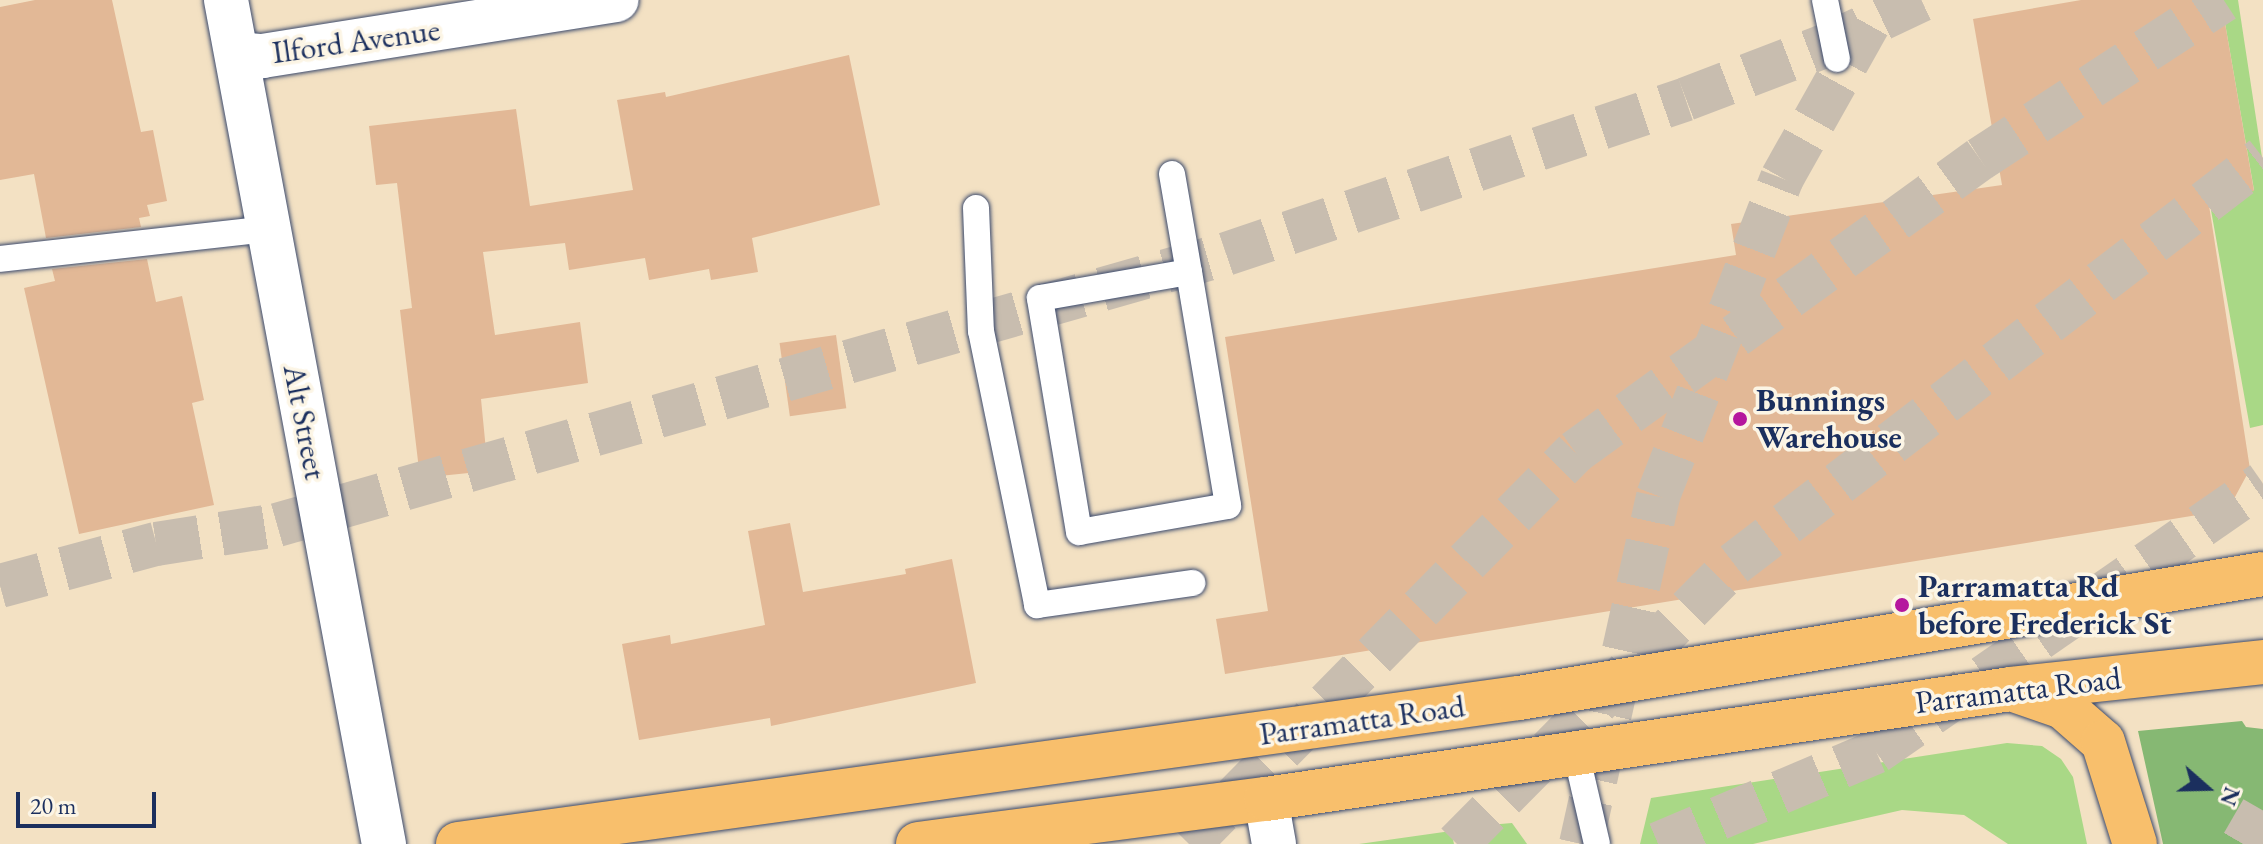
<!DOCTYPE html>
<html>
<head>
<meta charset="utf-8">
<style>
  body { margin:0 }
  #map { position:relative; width:2263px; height:844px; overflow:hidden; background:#f3e1c3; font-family:"EB Garamond",serif }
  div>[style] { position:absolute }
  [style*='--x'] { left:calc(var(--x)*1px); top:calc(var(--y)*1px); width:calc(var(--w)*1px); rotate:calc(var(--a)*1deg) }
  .green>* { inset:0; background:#a9d886 }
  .forest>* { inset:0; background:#86b873 }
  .building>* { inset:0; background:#e2b896; transform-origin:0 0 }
  .motorway-tunnel>* { height:44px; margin-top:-22px; transform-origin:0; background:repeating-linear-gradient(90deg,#c8bdaf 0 44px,transparent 0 66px) }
  .roads { filter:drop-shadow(0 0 2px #3b4a6d) drop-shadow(0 0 2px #3b4a6d) }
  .service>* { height:26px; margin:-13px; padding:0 13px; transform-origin:13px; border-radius:13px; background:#fff }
  .minor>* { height:44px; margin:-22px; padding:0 22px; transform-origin:22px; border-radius:22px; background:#fff }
  .primary>* { height:44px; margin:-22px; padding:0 22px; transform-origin:22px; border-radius:22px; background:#f8bf6c }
  .trunk>* { height:44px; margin:-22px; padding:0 22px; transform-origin:22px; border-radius:22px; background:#f8bf6c }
  .dots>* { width:22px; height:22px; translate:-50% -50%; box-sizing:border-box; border:4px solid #fcf5e5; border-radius:50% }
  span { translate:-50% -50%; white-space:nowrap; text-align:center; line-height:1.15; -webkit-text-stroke:7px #fcf5e5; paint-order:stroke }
  .street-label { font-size:32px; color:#1b2f5e }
  .poi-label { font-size:32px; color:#1b2f5e; font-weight:700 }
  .left { translate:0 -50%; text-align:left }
  .north { position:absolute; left:2167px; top:748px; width:80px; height:80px; -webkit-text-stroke:6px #fcf5e5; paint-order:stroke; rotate:110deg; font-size:22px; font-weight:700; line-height:32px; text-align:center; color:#1b2f5e }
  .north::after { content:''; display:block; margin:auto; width:28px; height:36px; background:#1b2f5e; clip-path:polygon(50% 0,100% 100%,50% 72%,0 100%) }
  .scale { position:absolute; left:16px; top:792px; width:140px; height:36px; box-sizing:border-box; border:4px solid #1b2f5e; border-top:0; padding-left:10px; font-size:24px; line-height:28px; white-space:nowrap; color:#1b2f5e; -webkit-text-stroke:6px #fcf5e5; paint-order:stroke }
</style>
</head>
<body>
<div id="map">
  <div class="green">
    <i style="clip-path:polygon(2221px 0,2238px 0,2263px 164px,2263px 425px,2250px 428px,2209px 199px,2254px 190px)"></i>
    <i style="clip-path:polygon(2007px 743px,2042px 746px,2061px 759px,2073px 777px,2087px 844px,2008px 844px,1964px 815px,1902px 810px,1753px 844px,1640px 844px,1651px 798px)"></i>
    <i style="clip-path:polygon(1512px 823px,1527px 844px,1480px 844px,1477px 826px)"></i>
    <i style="clip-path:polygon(1451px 831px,1454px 844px,1358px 844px,1359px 844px)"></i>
  </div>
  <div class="forest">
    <i style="clip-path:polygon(2242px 721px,2246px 727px,2263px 729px,2263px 844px,2163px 844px,2138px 731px)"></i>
  </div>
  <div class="building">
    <i style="clip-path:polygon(35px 0,112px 0,141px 132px,153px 130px,167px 201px,147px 205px,150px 216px,139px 218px,141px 227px,46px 238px,34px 174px,0 180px,0 7px)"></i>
    <i style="clip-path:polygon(2081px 0,2221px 0,2254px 191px,2208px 199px,2250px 469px,2228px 510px,1225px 674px,1216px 619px,1268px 611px,1225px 337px,1736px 255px,1731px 224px,2002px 185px,1973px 19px)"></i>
    <i style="clip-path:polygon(849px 55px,880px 205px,752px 238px,758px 272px,711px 280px,709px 269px,649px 280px,645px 258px,569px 270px,565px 243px,483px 252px,495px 335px,580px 322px,588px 383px,481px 399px,488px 471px,420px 478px,400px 310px,412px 308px,397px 183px,376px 185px,369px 126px,516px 109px,530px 206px,633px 190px,617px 100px,665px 92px,666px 97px)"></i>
    <i style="clip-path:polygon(147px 259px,156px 302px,182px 296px,204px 400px,192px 403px,214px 505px,79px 534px,24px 288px,55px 281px,52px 269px)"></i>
    <i style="left:836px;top:335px;width:74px;height:57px;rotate:82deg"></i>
    <i style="clip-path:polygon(790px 523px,803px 592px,906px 574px,905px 569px,952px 559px,976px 683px,771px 726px,770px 718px,639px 740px,622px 644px,670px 635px,671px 644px,765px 625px,748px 531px)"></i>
  </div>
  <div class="motorway-tunnel">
    <i style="--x:0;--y:586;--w:162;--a:-15.1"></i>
    <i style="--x:156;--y:544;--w:122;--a:-8.9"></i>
    <i style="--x:277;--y:525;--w:987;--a:-15.94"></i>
    <i style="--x:1226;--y:254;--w:485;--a:-18.6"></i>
    <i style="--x:1686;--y:99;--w:146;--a:-20.9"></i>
    <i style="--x:1822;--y:47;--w:110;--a:-25.4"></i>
    <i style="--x:1189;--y:844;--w:550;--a:-45.44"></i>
    <i style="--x:1575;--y:452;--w:500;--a:-35.9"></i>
    <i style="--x:1980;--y:159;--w:291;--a:-33.1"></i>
    <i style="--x:1457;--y:844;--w:394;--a:-45.3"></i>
    <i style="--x:1734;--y:564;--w:667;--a:-37.51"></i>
    <i style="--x:1581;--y:844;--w:356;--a:-77.5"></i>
    <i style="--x:1658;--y:496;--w:341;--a:-68.7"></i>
    <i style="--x:1782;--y:178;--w:180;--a:-60.7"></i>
    <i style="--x:1658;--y:844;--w:237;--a:-22.9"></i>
    <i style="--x:1876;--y:752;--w:471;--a:-34.8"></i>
    <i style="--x:2243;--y:844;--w:39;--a:-60"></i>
  </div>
  <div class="roads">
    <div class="service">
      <i style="--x:1825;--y:0;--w:60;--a:78.5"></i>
      <i style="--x:1172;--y:174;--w:99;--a:80.2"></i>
      <i style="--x:1189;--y:272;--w:237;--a:80.5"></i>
      <i style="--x:1228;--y:506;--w:151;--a:170.1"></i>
      <i style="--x:1079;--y:532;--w:237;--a:-99.5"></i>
      <i style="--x:1040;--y:298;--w:151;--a:-9.9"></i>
      <i style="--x:976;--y:208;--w:123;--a:87.7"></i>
      <i style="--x:981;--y:331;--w:280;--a:78.4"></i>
      <i style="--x:1037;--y:605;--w:157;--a:-8.1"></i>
      <i style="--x:0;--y:259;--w:269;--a:-6.4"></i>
      <i style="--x:1576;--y:753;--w:93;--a:77"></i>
    </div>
    <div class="minor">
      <i style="--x:226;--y:0;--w:859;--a:79.4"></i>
      <i style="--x:237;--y:54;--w:25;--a:5"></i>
      <i style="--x:262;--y:56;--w:359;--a:-9"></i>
      <i style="--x:1266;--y:799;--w:46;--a:79.9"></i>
    </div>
    <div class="primary">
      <i style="--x:458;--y:844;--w:1071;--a:-7.84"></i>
      <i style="--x:1519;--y:698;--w:754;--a:-9.46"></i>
      <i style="--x:918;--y:844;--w:351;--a:-7.4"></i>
      <i style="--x:1266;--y:799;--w:753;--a:-8.4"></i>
      <i style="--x:2011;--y:689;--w:253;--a:-6.1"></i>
    </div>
    <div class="trunk">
      <i style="--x:2011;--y:689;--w:55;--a:19.1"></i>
      <i style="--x:2063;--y:707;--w:53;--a:41.2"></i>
      <i style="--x:2103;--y:742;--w:107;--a:72.6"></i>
    </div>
  </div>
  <div class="dots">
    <i style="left:1740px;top:419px;background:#b5179e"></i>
    <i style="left:1902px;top:605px;background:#b5179e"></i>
  </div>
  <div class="street-label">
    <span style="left:356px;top:41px;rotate:-8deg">Ilford Avenue</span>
    <span style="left:305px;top:422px;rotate:79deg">Alt Street</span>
    <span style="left:2018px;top:690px;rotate:-7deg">Parramatta Road</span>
    <span style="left:1362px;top:720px;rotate:-8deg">Parramatta Road</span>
  </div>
  <div class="poi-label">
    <span class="left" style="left:1756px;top:419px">Bunnings<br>Warehouse</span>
    <span class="left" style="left:1918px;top:605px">Parramatta Rd<br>before Frederick St</span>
  </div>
  <div class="north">N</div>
  <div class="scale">20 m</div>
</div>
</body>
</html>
